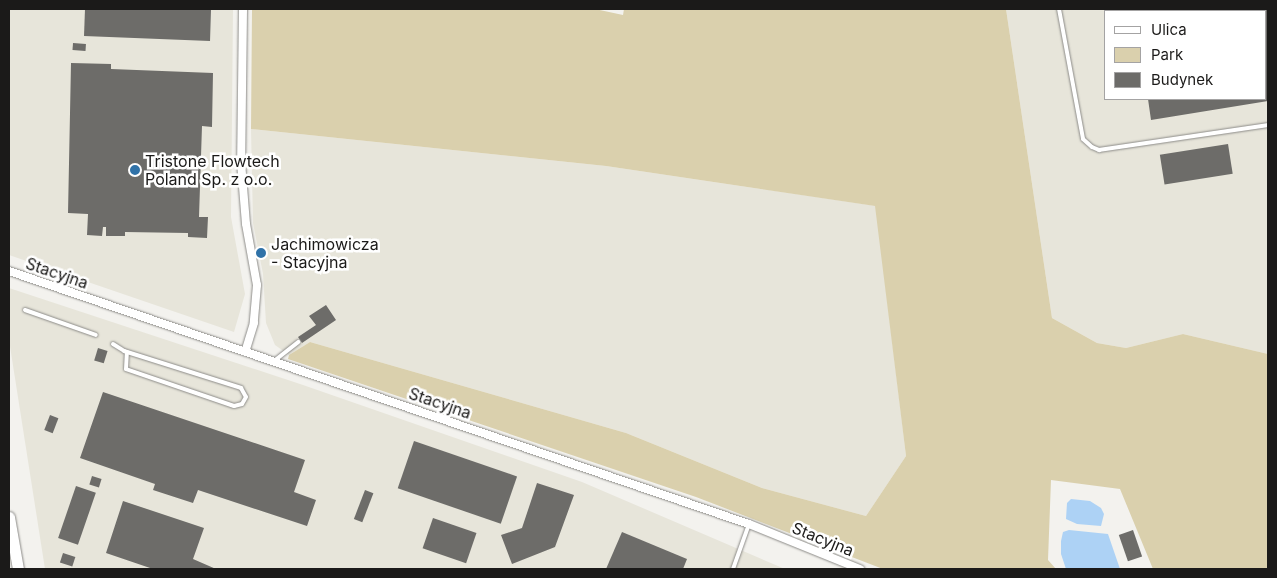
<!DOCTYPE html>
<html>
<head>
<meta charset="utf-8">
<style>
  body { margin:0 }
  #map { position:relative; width:1277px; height:578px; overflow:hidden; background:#f3f2ee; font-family:Inter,sans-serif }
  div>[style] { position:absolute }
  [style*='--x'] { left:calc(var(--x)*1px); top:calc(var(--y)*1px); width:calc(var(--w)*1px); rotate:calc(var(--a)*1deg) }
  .built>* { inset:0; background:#e7e5da }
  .green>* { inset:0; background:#dad0ad }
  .water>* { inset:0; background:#add2f5 }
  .building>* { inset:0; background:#6d6c69; transform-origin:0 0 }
  .roads { filter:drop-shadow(0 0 1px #8c8b88) drop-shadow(0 0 1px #8c8b88) }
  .lane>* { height:4px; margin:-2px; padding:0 2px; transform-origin:2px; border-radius:2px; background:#fff }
  .street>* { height:8px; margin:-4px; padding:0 4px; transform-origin:4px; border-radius:4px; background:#fff }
  .secondary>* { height:11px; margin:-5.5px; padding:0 5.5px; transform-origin:5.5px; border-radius:5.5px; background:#fff }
  .dots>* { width:14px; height:14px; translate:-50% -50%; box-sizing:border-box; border:2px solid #fff; border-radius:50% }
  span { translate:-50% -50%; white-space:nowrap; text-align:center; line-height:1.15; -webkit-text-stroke:5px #fff; paint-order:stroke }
  .poi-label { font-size:16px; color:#1b1a19 }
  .left { translate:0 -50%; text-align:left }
  .street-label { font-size:16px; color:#1b1a19 }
  .frame { position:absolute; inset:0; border:10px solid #1b1a19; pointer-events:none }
  .legend { position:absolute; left:1104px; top:10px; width:162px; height:90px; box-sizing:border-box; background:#fff; border:1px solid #a4a3a3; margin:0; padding:6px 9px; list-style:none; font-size:15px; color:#1b1a19 }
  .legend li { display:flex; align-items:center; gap:10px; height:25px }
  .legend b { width:25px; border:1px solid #a4a3a3 }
</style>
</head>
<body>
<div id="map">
  <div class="built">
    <i style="clip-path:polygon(9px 9px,233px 9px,231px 217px,245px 294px,234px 332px,9px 255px)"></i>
    <i style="clip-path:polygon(evenodd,1006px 9px,1268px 9px,1268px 354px,1183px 334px,1126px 348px,1097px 343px,1052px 318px,1006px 9px,1106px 11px,1266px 11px,1266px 99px,1106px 99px,1106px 11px)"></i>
    <i style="clip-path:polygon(251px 129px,606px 166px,876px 206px,906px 456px,866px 516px,762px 488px,626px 433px,310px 342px,289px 355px,275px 345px,266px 323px,263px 274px,253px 223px)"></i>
    <i style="clip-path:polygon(9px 288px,303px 385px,582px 482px,785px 569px,45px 569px,9px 340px)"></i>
  </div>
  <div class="green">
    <i style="clip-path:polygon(252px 9px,595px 9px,623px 15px,624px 9px,1006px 9px,1052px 318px,1097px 343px,1126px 348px,1183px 334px,1268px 354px,1268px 569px,1153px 569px,1120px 489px,1051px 480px,1048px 560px,1056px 569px,883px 569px,696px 497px,288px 359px,289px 355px,310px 342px,626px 433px,762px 488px,866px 516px,906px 456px,875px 206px,606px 166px,251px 129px)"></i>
  </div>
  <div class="water">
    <i style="clip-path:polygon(1071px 499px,1090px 501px,1101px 508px,1104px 514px,1101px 526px,1077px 524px,1066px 519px,1067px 503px)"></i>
    <i style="clip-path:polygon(1069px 530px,1108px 534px,1120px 569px,1066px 569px,1061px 554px,1061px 541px,1063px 532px)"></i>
  </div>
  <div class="building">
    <i style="clip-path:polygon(85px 9px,211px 9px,210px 41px,84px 36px)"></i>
    <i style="clip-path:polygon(1133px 9px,1268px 9px,1268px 101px,1151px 120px,1148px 99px,1266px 99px,1266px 11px)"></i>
    <i style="left:73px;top:43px;width:13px;height:7px;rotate:4deg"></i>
    <i style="clip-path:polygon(71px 63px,111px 64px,111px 69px,213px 73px,212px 127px,202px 126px,199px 217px,208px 217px,207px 238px,188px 237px,188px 233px,125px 232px,125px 236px,106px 236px,106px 227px,103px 227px,102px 236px,87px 235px,88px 214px,68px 213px)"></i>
    <i style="left:1228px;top:144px;width:30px;height:69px;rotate:81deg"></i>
    <i style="clip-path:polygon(326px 305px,336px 320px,302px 343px,298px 337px,316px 325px,309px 316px)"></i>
    <i style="left:98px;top:348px;width:10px;height:13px;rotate:17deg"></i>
    <i style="clip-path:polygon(103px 392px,305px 460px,294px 492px,316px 500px,307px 526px,198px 490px,193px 503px,153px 490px,155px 484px,80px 458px)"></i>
    <i style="left:50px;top:415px;width:9px;height:16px;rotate:21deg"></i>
    <i style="left:414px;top:441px;width:109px;height:50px;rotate:19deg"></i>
    <i style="left:92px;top:476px;width:10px;height:9px;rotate:17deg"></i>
    <i style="clip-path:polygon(537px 483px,574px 495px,555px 547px,512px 564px,501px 535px,522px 528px)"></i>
    <i style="left:76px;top:486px;width:21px;height:55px;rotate:19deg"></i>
    <i style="left:365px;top:490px;width:9px;height:31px;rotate:21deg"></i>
    <i style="clip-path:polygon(123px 501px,204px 528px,193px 559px,216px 569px,153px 569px,106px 553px)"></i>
    <i style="left:433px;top:518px;width:46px;height:32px;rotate:19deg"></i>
    <i style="left:1133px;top:530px;width:28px;height:15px;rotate:71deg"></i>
    <i style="clip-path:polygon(622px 532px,687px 559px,683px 569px,606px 569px)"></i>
    <i style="left:63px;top:553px;width:13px;height:10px;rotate:18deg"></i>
  </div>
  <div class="roads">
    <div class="lane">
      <i style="--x:1059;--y:9;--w:132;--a:79.5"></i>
      <i style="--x:1083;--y:139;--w:12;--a:42"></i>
      <i style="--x:1092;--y:147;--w:8;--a:23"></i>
      <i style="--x:1099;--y:150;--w:171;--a:-8.4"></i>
      <i style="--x:25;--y:310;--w:75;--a:19.4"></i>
      <i style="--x:113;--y:344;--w:13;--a:32"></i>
      <i style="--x:124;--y:351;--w:123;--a:17.5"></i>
      <i style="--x:241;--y:388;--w:10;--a:61"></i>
      <i style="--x:246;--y:397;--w:8;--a:120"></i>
      <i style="--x:242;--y:404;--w:8;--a:166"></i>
      <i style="--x:234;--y:406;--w:114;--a:-161.1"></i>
      <i style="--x:126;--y:369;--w:17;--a:-87"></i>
      <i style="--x:274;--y:361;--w:31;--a:-38"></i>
      <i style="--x:733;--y:569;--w:48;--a:-70.4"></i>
    </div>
    <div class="street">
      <i style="--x:243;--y:9;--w:153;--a:90.7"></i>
      <i style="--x:241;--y:162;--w:62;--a:85.4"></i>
      <i style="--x:246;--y:224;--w:62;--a:79.8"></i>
      <i style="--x:257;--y:285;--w:38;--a:95"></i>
      <i style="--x:254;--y:323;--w:30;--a:107"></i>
      <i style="--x:9;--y:271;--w:782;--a:18.88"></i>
      <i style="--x:749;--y:524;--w:120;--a:22.1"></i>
    </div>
    <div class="secondary">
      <i style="--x:9;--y:517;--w:53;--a:80.2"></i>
    </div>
  </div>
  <div class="dots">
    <i style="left:135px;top:170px;background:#3072a8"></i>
    <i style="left:261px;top:253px;background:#3072a8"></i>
  </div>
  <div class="poi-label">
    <span class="left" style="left:145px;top:170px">Tristone Flowtech<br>Poland Sp. z o.o.</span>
    <span class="left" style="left:271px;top:253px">Jachimowicza<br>- Stacyjna</span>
  </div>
  <div class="street-label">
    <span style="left:57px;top:273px;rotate:19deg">Stacyjna</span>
    <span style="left:440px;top:403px;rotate:19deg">Stacyjna</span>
    <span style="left:823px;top:539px;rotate:22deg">Stacyjna</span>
  </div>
  <div class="frame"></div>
  <ul class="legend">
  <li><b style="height:6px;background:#fff"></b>Ulica</li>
  <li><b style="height:14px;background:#dad0ad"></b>Park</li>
  <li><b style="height:14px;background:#6d6c69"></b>Budynek</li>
  </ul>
</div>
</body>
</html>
